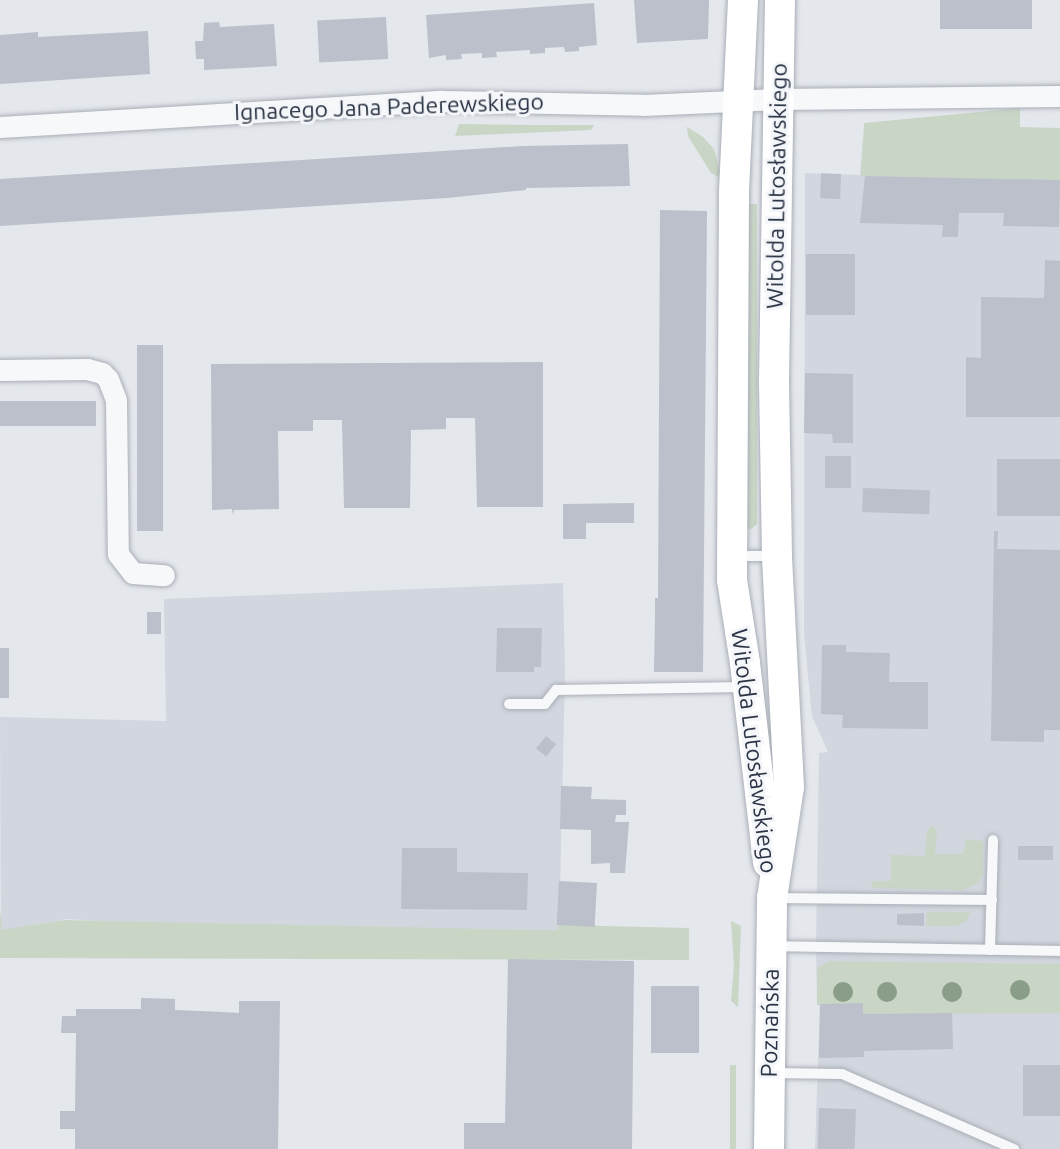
<!DOCTYPE html>
<html>
<head>
<meta charset="utf-8">
<style>
  body { margin:0 }
  #map { position:relative; width:1060px; height:1149px; overflow:hidden; background:#e4e7ec; font-family:Ubuntu,sans-serif }
  div>[style] { position:absolute }
  [style*='--x'] { left:calc(var(--x)*1px); top:calc(var(--y)*1px); width:calc(var(--w)*1px); rotate:calc(var(--a)*1deg) }
  .built>* { inset:0; background:#d2d6de }
  .green>* { inset:0; background:#c9d6c5; transform-origin:0 0 }
  .building>* { inset:0; background:#bbc0ca; transform-origin:0 0 }
  .roads { filter:drop-shadow(0 0 2px #a9aeb7) drop-shadow(0 0 2px #a9aeb7) }
  .service>* { height:10px; margin:-5px; padding:0 5px; transform-origin:5px; border-radius:5px; background:#f7f8fa }
  .minor>* { height:21px; margin:-10.5px; padding:0 10.5px; transform-origin:10.5px; border-radius:10.5px; background:#f7f8fa }
  .secondary>* { height:30px; margin:-15px; padding:0 15px; transform-origin:15px; border-radius:15px; background:#fff }
  .trees>* { width:20px; height:20px; margin:-10px; border-radius:50%; background:#899d89 }
  span { translate:-50% -50%; white-space:nowrap; text-align:center; line-height:1.15; -webkit-text-stroke:6px #f4f6f9; paint-order:stroke }
  .street-label { font-size:23px; color:#2b3445 }
</style>
</head>
<body>
<div id="map">
  <div class="built">
    <i style="clip-path:polygon(1060px 138px,1060px 1149px,815px 1149px,820px 1005px,817px 1005px,816px 947px,819px 753px,828px 752px,812px 716px,804px 635px,805px 173px,860px 175px,863px 139px)"></i>
    <i style="clip-path:polygon(563px 583px,565px 673px,559px 930px,267px 932px,67px 919px,1px 931px,0 717px,166px 721px,164px 599px)"></i>
  </div>
  <div class="green">
    <i style="clip-path:polygon(1020px 108px,1020px 127px,1060px 128px,1060px 180px,861px 176px,864px 123px)"></i>
    <i style="clip-path:polygon(459px 124px,530px 125px,594px 125px,591px 130px,455px 136px)"></i>
    <i style="clip-path:polygon(687px 127px,703px 137px,714px 149px,722px 179px,711px 173px,688px 136px)"></i>
    <i style="clip-path:polygon(747px 204px,757px 204px,757px 524px,750px 530px,746px 526px)"></i>
    <i style="clip-path:polygon(931px 826px,937px 829px,935px 854px,963px 854px,966px 839px,983px 841px,983px 873px,978px 883px,962px 890px,871px 888px,873px 881px,891px 881px,891px 855px,925px 856px,927px 832px)"></i>
    <i style="clip-path:polygon(0 909px,2px 930px,64px 920px,529px 930px,558px 930px,559px 925px,689px 928px,689px 960px,0 958px)"></i>
    <i style="clip-path:polygon(927px 912px,970px 912px,966px 921px,957px 926px,926px 926px)"></i>
    <i style="clip-path:polygon(731px 921px,741px 926px,738px 1007px,731px 1001px,734px 966px)"></i>
    <i style="clip-path:polygon(830px 961px,1060px 964px,1060px 1013px,863px 1014px,863px 1004px,817px 1005px,817px 968px)"></i>
    <i style="left:730px;top:1065px;width:6px;height:84px"></i>
  </div>
  <div class="building">
    <i style="clip-path:polygon(634px 0,709px 0,708px 39px,637px 43px)"></i>
    <i style="left:940px;top:0;width:92px;height:29px"></i>
    <i style="clip-path:polygon(594px 3px,597px 45px,579px 47px,579px 51px,565px 52px,564px 47px,545px 48px,545px 53px,530px 54px,530px 50px,496px 52px,497px 57px,482px 58px,482px 53px,461px 54px,462px 59px,446px 60px,446px 55px,429px 58px,426px 15px)"></i>
    <i style="left:386px;top:17px;width:42px;height:69px;rotate:87deg"></i>
    <i style="clip-path:polygon(219px 22px,220px 27px,274px 24px,277px 66px,204px 70px,204px 59px,196px 59px,195px 41px,203px 41px,204px 23px)"></i>
    <i style="clip-path:polygon(148px 31px,150px 74px,0 84px,0 35px,38px 32px,38px 37px)"></i>
    <i style="clip-path:polygon(628px 144px,630px 186px,526px 188px,526px 190px,447px 198px,0 226px,0 179px,523px 146px)"></i>
    <i style="left:841px;top:174px;width:25px;height:20px;rotate:92deg"></i>
    <i style="clip-path:polygon(865px 176px,1060px 180px,1059px 227px,1003px 226px,1004px 213px,959px 213px,958px 237px,942px 237px,943px 225px,860px 223px)"></i>
    <i style="clip-path:polygon(660px 210px,707px 211px,703px 672px,654px 672px,655px 614px,655px 598px,658px 598px)"></i>
    <i style="left:806px;top:254px;width:49px;height:61px"></i>
    <i style="clip-path:polygon(1045px 260px,1060px 261px,1060px 417px,966px 417px,966px 357px,981px 358px,981px 297px,1044px 298px)"></i>
    <i style="left:137px;top:345px;width:26px;height:186px"></i>
    <i style="clip-path:polygon(543px 362px,543px 507px,477px 507px,475px 418px,446px 418px,446px 429px,411px 430px,410px 508px,344px 508px,342px 420px,313px 420px,313px 431px,278px 431px,279px 509px,234px 510px,233px 515px,232px 509px,212px 510px,211px 364px)"></i>
    <i style="clip-path:polygon(805px 373px,853px 374px,853px 443px,833px 443px,832px 434px,804px 433px)"></i>
    <i style="left:0;top:401px;width:96px;height:25px"></i>
    <i style="left:825px;top:456px;width:26px;height:32px"></i>
    <i style="left:997px;top:459px;width:63px;height:57px"></i>
    <i style="left:863px;top:488px;width:67px;height:24px;rotate:2deg"></i>
    <i style="clip-path:polygon(634px 503px,634px 523px,586px 523px,586px 539px,563px 539px,563px 504px)"></i>
    <i style="clip-path:polygon(994px 531px,998px 531px,997px 549px,1060px 550px,1060px 730px,1044px 730px,1044px 742px,991px 741px)"></i>
    <i style="left:147px;top:612px;width:14px;height:22px"></i>
    <i style="clip-path:polygon(497px 628px,542px 628px,541px 667px,534px 667px,534px 672px,496px 672px)"></i>
    <i style="clip-path:polygon(822px 645px,846px 645px,846px 652px,890px 653px,889px 682px,928px 682px,928px 729px,842px 728px,843px 715px,821px 714px)"></i>
    <i style="left:0;top:648px;width:9px;height:50px"></i>
    <i style="left:546px;top:736px;width:13px;height:16px;rotate:39deg"></i>
    <i style="clip-path:polygon(561px 786px,592px 787px,591px 799px,626px 800px,626px 815px,616px 815px,615px 822px,629px 822px,625px 873px,610px 873px,610px 863px,591px 864px,591px 830px,560px 829px)"></i>
    <i style="left:1018px;top:846px;width:35px;height:14px"></i>
    <i style="clip-path:polygon(402px 848px,457px 848px,457px 872px,528px 873px,527px 910px,401px 909px)"></i>
    <i style="left:559px;top:881px;width:38px;height:44px;rotate:3deg"></i>
    <i style="clip-path:polygon(924px 913px,924px 926px,897px 925px,897px 914px)"></i>
    <i style="clip-path:polygon(508px 959px,634px 961px,632px 1149px,464px 1149px,464px 1123px,505px 1123px)"></i>
    <i style="left:651px;top:986px;width:48px;height:67px"></i>
    <i style="clip-path:polygon(141px 998px,175px 999px,175px 1010px,223px 1012px,239px 1013px,239px 1001px,280px 1001px,278px 1149px,75px 1149px,75px 1129px,60px 1129px,60px 1111px,75px 1111px,76px 1033px,61px 1033px,62px 1016px,76px 1016px,76px 1009px,141px 1009px)"></i>
    <i style="clip-path:polygon(863px 1003px,863px 1014px,952px 1013px,953px 1049px,864px 1051px,864px 1057px,819px 1058px,820px 1004px)"></i>
    <i style="left:1023px;top:1065px;width:37px;height:51px"></i>
    <i style="left:819px;top:1108px;width:37px;height:41px;rotate:2deg"></i>
  </div>
  <div class="roads">
    <div class="service">
      <i style="--x:734;--y:556;--w:40;--a:0"></i>
      <i style="--x:509;--y:704;--w:36;--a:0"></i>
      <i style="--x:545;--y:704;--w:18;--a:-52"></i>
      <i style="--x:556;--y:690;--w:189;--a:-0.9"></i>
      <i style="--x:775;--y:898;--w:217;--a:0.5"></i>
      <i style="--x:772;--y:946;--w:288;--a:1"></i>
      <i style="--x:990;--y:950;--w:110;--a:-88.4"></i>
      <i style="--x:772;--y:1073;--w:70;--a:0.8"></i>
      <i style="--x:842;--y:1074;--w:188;--a:23.6"></i>
    </div>
    <div class="minor">
      <i style="--x:0;--y:127;--w:443;--a:-3.4"></i>
      <i style="--x:442;--y:101;--w:201;--a:1.1"></i>
      <i style="--x:643;--y:105;--w:135;--a:-2.5"></i>
      <i style="--x:778;--y:99;--w:282;--a:-0.6"></i>
      <i style="--x:0;--y:370;--w:87;--a:-0.7"></i>
      <i style="--x:87;--y:369;--w:16;--a:15"></i>
      <i style="--x:102;--y:373;--w:8;--a:45"></i>
      <i style="--x:108;--y:379;--w:22;--a:69"></i>
      <i style="--x:116;--y:400;--w:154;--a:89.3"></i>
      <i style="--x:118;--y:554;--w:24;--a:52"></i>
      <i style="--x:133;--y:573;--w:31;--a:4"></i>
    </div>
    <div class="secondary">
      <i style="--x:743;--y:0;--w:194;--a:92.7"></i>
      <i style="--x:734;--y:194;--w:386;--a:90.3"></i>
      <i style="--x:732;--y:580;--w:84;--a:81.1"></i>
      <i style="--x:745;--y:663;--w:201;--a:83.4"></i>
      <i style="--x:769;--y:1149;--w:251;--a:-89.3"></i>
      <i style="--x:772;--y:898;--w:112;--a:-81.3"></i>
      <i style="--x:789;--y:787;--w:232;--a:-93"></i>
      <i style="--x:777;--y:555;--w:174;--a:-91"></i>
      <i style="--x:774;--y:381;--w:381;--a:-89.1"></i>
    </div>
  </div>
  <div class="trees">
    <i style="left:1020px;top:990px"></i>
    <i style="left:843px;top:992px"></i>
    <i style="left:887px;top:992px"></i>
    <i style="left:952px;top:992px"></i>
  </div>
  <div class="street-label">
    <span style="left:389px;top:107px;rotate:-2deg">Ignacego Jana Paderewskiego</span>
    <span style="left:777px;top:186px;rotate:-89deg">Witolda Lutosławskiego</span>
    <span style="left:754px;top:751px;rotate:83deg">Witolda Lutosławskiego</span>
    <span style="left:770px;top:1023px;rotate:-89deg">Poznańska</span>
  </div>
</div>
</body>
</html>
